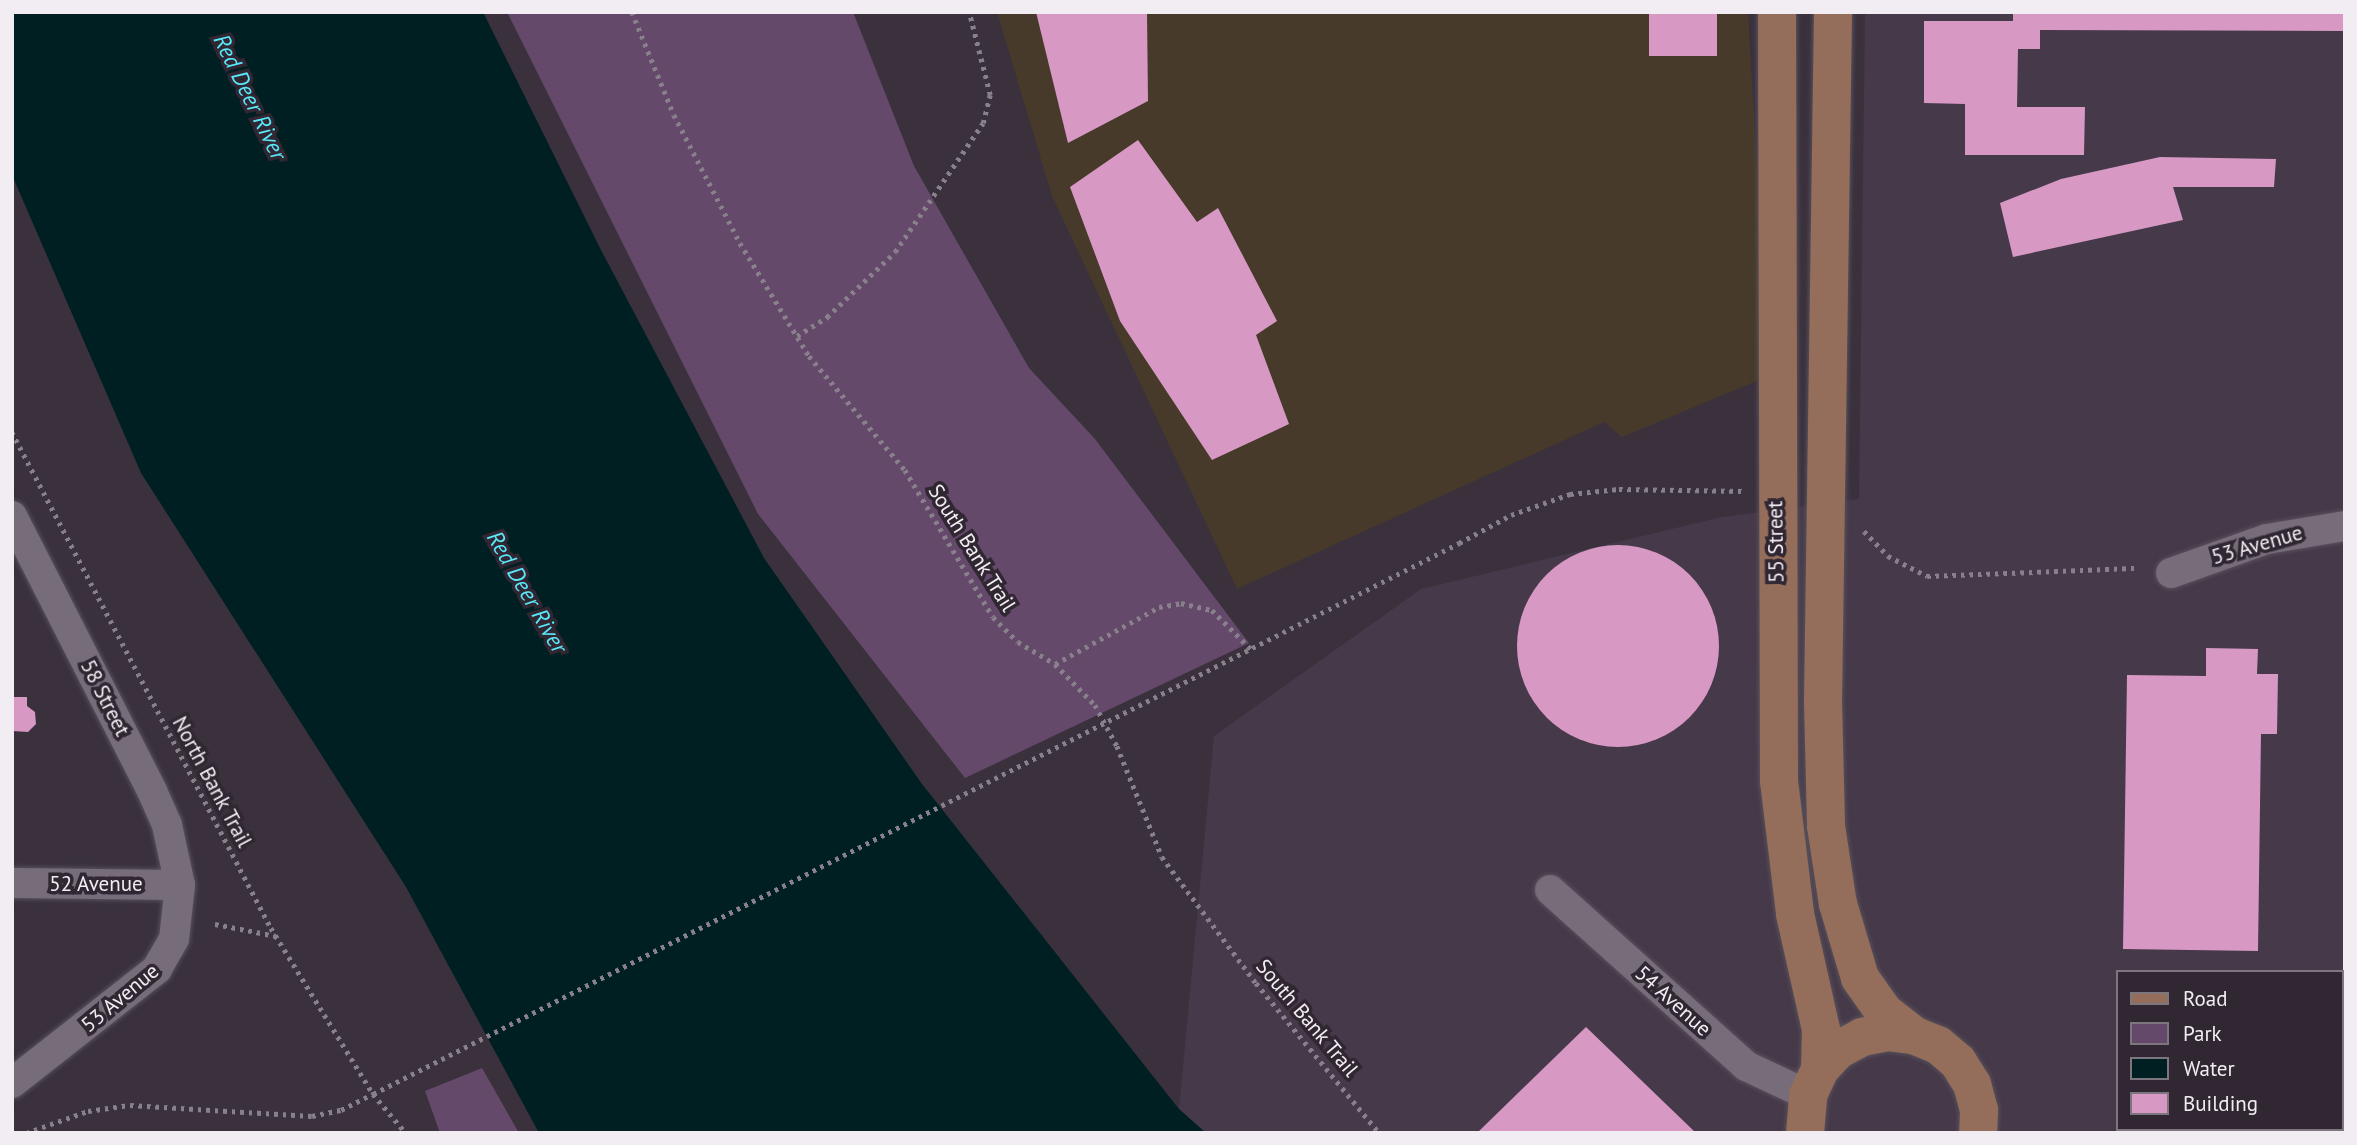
<!DOCTYPE html>
<html>
<head>
<meta charset="utf-8">
<style>
  body { margin:0 }
  #map { position:relative; width:2357px; height:1145px; overflow:hidden; background:#3a313d; font-family:"PT Sans",sans-serif }
  div>[style] { position:absolute }
  [style*='--x'] { left:calc(var(--x)*1px); top:calc(var(--y)*1px); width:calc(var(--w)*1px); rotate:calc(var(--a)*1deg) }
  .commercial>* { inset:0; background:#473a2b }
  .built>* { inset:0; background:#463949 }
  .green>* { inset:0; background:#64496b }
  .water>* { inset:0; background:#001f23 }
  .building>* { inset:0; background:#d798c4; transform-origin:0 0 }
  .round { border-radius:50% }
  .path>* { height:4.5px; margin-top:-2.25px; transform-origin:0; background:repeating-linear-gradient(90deg,#88808a 0 3.5px,transparent 0 8.5px) }
  .roads { filter:drop-shadow(0 0 2px #57505a) drop-shadow(0 0 2px #57505a) }
  .street>* { height:30px; margin:-15px; padding:0 15px; transform-origin:15px; border-radius:15px; background:#776c7a }
  .secondary>* { height:38px; margin:-19px; padding:0 19px; transform-origin:19px; border-radius:19px; background:#946e5b }
  .path-bridge>* { height:4.5px; margin-top:-2.25px; transform-origin:0; background:repeating-linear-gradient(90deg,#88808a 0 3.5px,transparent 0 8.5px) }
  span { translate:-50% -50%; white-space:nowrap; text-align:center; line-height:1.15; -webkit-text-stroke:7px #302732; paint-order:stroke }
  .street-label { font-size:21px; color:#f2ecf3 }
  .water-label { font-size:23px; color:#57e8f9; font-style:italic }
  .frame { position:absolute; inset:0; border:14px solid #f2ecf3; pointer-events:none }
  .legend { position:absolute; left:2116px; top:970px; width:228px; height:161px; box-sizing:border-box; background:#302732; border:2px solid #7e767f; margin:0; padding:9px 12px; list-style:none; font-size:21px; color:#f2ecf3 }
  .legend li { display:flex; align-items:center; gap:14px; height:35px }
  .legend b { width:35px; border:2px solid #7e767f }
</style>
</head>
<body>
<div id="map">
  <div class="commercial">
    <i style="clip-path:polygon(997px 12px,1748px 12px,1769px 376px,1622px 437px,1604px 422px,1237px 589px,1052px 196px)"></i>
  </div>
  <div class="built">
    <i style="clip-path:polygon(evenodd,1865px 12px,2345px 12px,2345px 1133px,1206px 1133px,1179px 1109px,1214px 736px,1421px 589px,1722px 517px,1859px 499px,1865px 12px,2117px 972px,2341px 972px,2341px 1129px,2117px 1129px,2117px 972px)"></i>
  </div>
  <div class="green">
    <i style="clip-path:polygon(507px 12px,853px 12px,914px 166px,1029px 368px,1095px 439px,1249px 643px,965px 778px,758px 514px)"></i>
    <i style="clip-path:polygon(482px 1068px,519px 1133px,440px 1133px,425px 1091px)"></i>
  </div>
  <div class="water">
    <i style="clip-path:polygon(12px 12px,483px 12px,601px 250px,764px 558px,922px 784px,1179px 1109px,1206px 1133px,539px 1133px,406px 887px,141px 473px,12px 175px)"></i>
  </div>
  <div class="building">
    <i style="clip-path:polygon(1036px 12px,1147px 12px,1148px 101px,1068px 143px)"></i>
    <i style="left:1649px;top:12px;width:68px;height:44px"></i>
    <i style="clip-path:polygon(2013px 12px,2345px 12px,2345px 31px,2040px 30px,2040px 49px,2018px 49px,2017px 107px,2085px 107px,2084px 155px,1965px 155px,1965px 104px,1924px 103px,1924px 21px,2013px 21px)"></i>
    <i style="clip-path:polygon(1138px 140px,1197px 222px,1218px 208px,1277px 321px,1256px 335px,1289px 424px,1212px 460px,1120px 321px,1070px 187px)"></i>
    <i style="clip-path:polygon(2160px 157px,2276px 159px,2274px 187px,2173px 187px,2183px 220px,2013px 257px,2000px 203px,2061px 179px)"></i>
    <i class="round" style="left:1517px;top:545px;width:202px;height:202px"></i>
    <i style="clip-path:polygon(2206px 648px,2258px 649px,2257px 674px,2278px 674px,2277px 734px,2261px 734px,2258px 951px,2123px 949px,2127px 675px,2206px 676px)"></i>
    <i style="clip-path:polygon(12px 697px,27px 697px,27px 706px,35px 712px,36px 724px,28px 732px,12px 731px)"></i>
    <i style="clip-path:polygon(1586px 1027px,1696px 1133px,1477px 1133px)"></i>
  </div>
  <div class="path">
    <i style="--x:632;--y:12;--w:111;--a:67.8"></i>
    <i style="--x:674;--y:115;--w:144;--a:62.7"></i>
    <i style="--x:740;--y:243;--w:132;--a:58.6"></i>
    <i style="--x:809;--y:356;--w:149;--a:49.9"></i>
    <i style="--x:905;--y:470;--w:171;--a:59.1"></i>
    <i style="--x:993;--y:617;--w:35;--a:45"></i>
    <i style="--x:1018;--y:642;--w:43;--a:30.7"></i>
    <i style="--x:1055;--y:664;--w:57;--a:45.7"></i>
    <i style="--x:1095;--y:705;--w:47;--a:61.8"></i>
    <i style="--x:1117;--y:746;--w:120;--a:67.9"></i>
    <i style="--x:1162;--y:857;--w:157;--a:53.3"></i>
    <i style="--x:1256;--y:983;--w:194;--a:50.6"></i>
    <i style="--x:797;--y:336;--w:36;--a:-32"></i>
    <i style="--x:827;--y:317;--w:94;--a:-43.7"></i>
    <i style="--x:895;--y:252;--w:156;--a:-55.7"></i>
    <i style="--x:983;--y:123;--w:29;--a:-76"></i>
    <i style="--x:990;--y:95;--w:86;--a:-104.2"></i>
    <i style="--x:12;--y:432;--w:560;--a:62.43"></i>
    <i style="--x:271;--y:928;--w:195;--a:58.4"></i>
    <i style="--x:373;--y:1094;--w:51;--a:49.8"></i>
    <i style="--x:1864;--y:531;--w:35;--a:46"></i>
    <i style="--x:1888;--y:556;--w:44;--a:27.1"></i>
    <i style="--x:1927;--y:576;--w:212;--a:-2.2"></i>
    <i style="--x:1459;--y:543;--w:59;--a:-28.3"></i>
    <i style="--x:1511;--y:515;--w:63;--a:-19.6"></i>
    <i style="--x:1570;--y:494;--w:49;--a:-5.8"></i>
    <i style="--x:1619;--y:489;--w:125;--a:0.9"></i>
    <i style="--x:1055;--y:664;--w:119;--a:-28.7"></i>
    <i style="--x:1159;--y:607;--w:22;--a:-10"></i>
    <i style="--x:1181;--y:603;--w:32;--a:13"></i>
    <i style="--x:1212;--y:610;--w:57;--a:45"></i>
    <i style="--x:215;--y:924;--w:62;--a:11.1"></i>
    <i style="--x:26;--y:1133;--w:66;--a:-19.5"></i>
    <i style="--x:88;--y:1111;--w:42;--a:-8.1"></i>
    <i style="--x:130;--y:1105;--w:182;--a:3.5"></i>
    <i style="--x:312;--y:1116;--w:30;--a:-12"></i>
    <i style="--x:341;--y:1110;--w:36;--a:-27"></i>
  </div>
  <div class="roads">
    <div class="street">
      <i style="--x:12;--y:516;--w:309;--a:63"></i>
      <i style="--x:152;--y:791;--w:37;--a:66"></i>
      <i style="--x:167;--y:825;--w:61;--a:77.8"></i>
      <i style="--x:180;--y:885;--w:54;--a:96.3"></i>
      <i style="--x:174;--y:939;--w:34;--a:120"></i>
      <i style="--x:157;--y:969;--w:184;--a:141.8"></i>
      <i style="--x:2171;--y:573;--w:102;--a:-19.5"></i>
      <i style="--x:2267;--y:539;--w:79;--a:-9.5"></i>
      <i style="--x:12;--y:883;--w:168;--a:0.7"></i>
      <i style="--x:1550;--y:890;--w:263;--a:41.9"></i>
      <i style="--x:1746;--y:1066;--w:68;--a:25.1"></i>
    </div>
    <div class="secondary">
      <i style="--x:1777;--y:12;--w:769;--a:89.85"></i>
      <i style="--x:1779;--y:781;--w:134;--a:83.1"></i>
      <i style="--x:1795;--y:914;--w:118;--a:77.3"></i>
      <i style="--x:1821;--y:1029;--w:40;--a:91.4"></i>
      <i style="--x:1833;--y:12;--w:689;--a:90.83"></i>
      <i style="--x:1823;--y:701;--w:125;--a:88.6"></i>
      <i style="--x:1826;--y:826;--w:79;--a:81.3"></i>
      <i style="--x:1838;--y:904;--w:77;--a:73.4"></i>
      <i style="--x:1860;--y:978;--w:42;--a:54.8"></i>
      <i style="--x:1884;--y:1012;--w:37;--a:38"></i>
      <i style="--x:1805;--y:1133;--w:38;--a:-85"></i>
      <i style="--x:1808;--y:1095;--w:29;--a:-65"></i>
      <i style="--x:1820;--y:1069;--w:26;--a:-47"></i>
      <i style="--x:1838;--y:1050;--w:27;--a:-28"></i>
      <i style="--x:1862;--y:1037;--w:25;--a:-11"></i>
      <i style="--x:1887;--y:1032;--w:26;--a:7"></i>
      <i style="--x:1913;--y:1035;--w:27;--a:22"></i>
      <i style="--x:1938;--y:1045;--w:26;--a:40"></i>
      <i style="--x:1958;--y:1062;--w:26;--a:58"></i>
      <i style="--x:1972;--y:1084;--w:27;--a:75"></i>
      <i style="--x:1979;--y:1110;--w:23;--a:92"></i>
    </div>
  </div>
  <div class="path-bridge">
    <i style="--x:373;--y:1094;--w:1218;--a:-26.9"></i>
  </div>
  <div class="street-label">
    <span style="left:1776px;top:542px;rotate:-91deg">55 Street</span>
    <span style="left:2257px;top:545px;rotate:-16deg">53 Avenue</span>
    <span style="left:972px;top:548px;rotate:58deg">South Bank Trail</span>
    <span style="left:105px;top:698px;rotate:63deg">58 Street</span>
    <span style="left:212px;top:782px;rotate:62deg">North Bank Trail</span>
    <span style="left:96px;top:884px">52 Avenue</span>
    <span style="left:120px;top:998px;rotate:-40deg">53 Avenue</span>
    <span style="left:1673px;top:1001px;rotate:42deg">54 Avenue</span>
    <span style="left:1307px;top:1018px;rotate:50deg">South Bank Trail</span>
  </div>
  <div class="water-label">
    <span style="left:250px;top:97px;rotate:64deg">Red Deer River</span>
    <span style="left:527px;top:592px;rotate:60deg">Red Deer River</span>
  </div>
  <div class="frame"></div>
  <ul class="legend">
  <li><b style="height:9px;background:#946e5b"></b>Road</li>
  <li><b style="height:19px;background:#64496b"></b>Park</li>
  <li><b style="height:19px;background:#001f23"></b>Water</li>
  <li><b style="height:19px;background:#d798c4"></b>Building</li>
  </ul>
</div>
</body>
</html>
